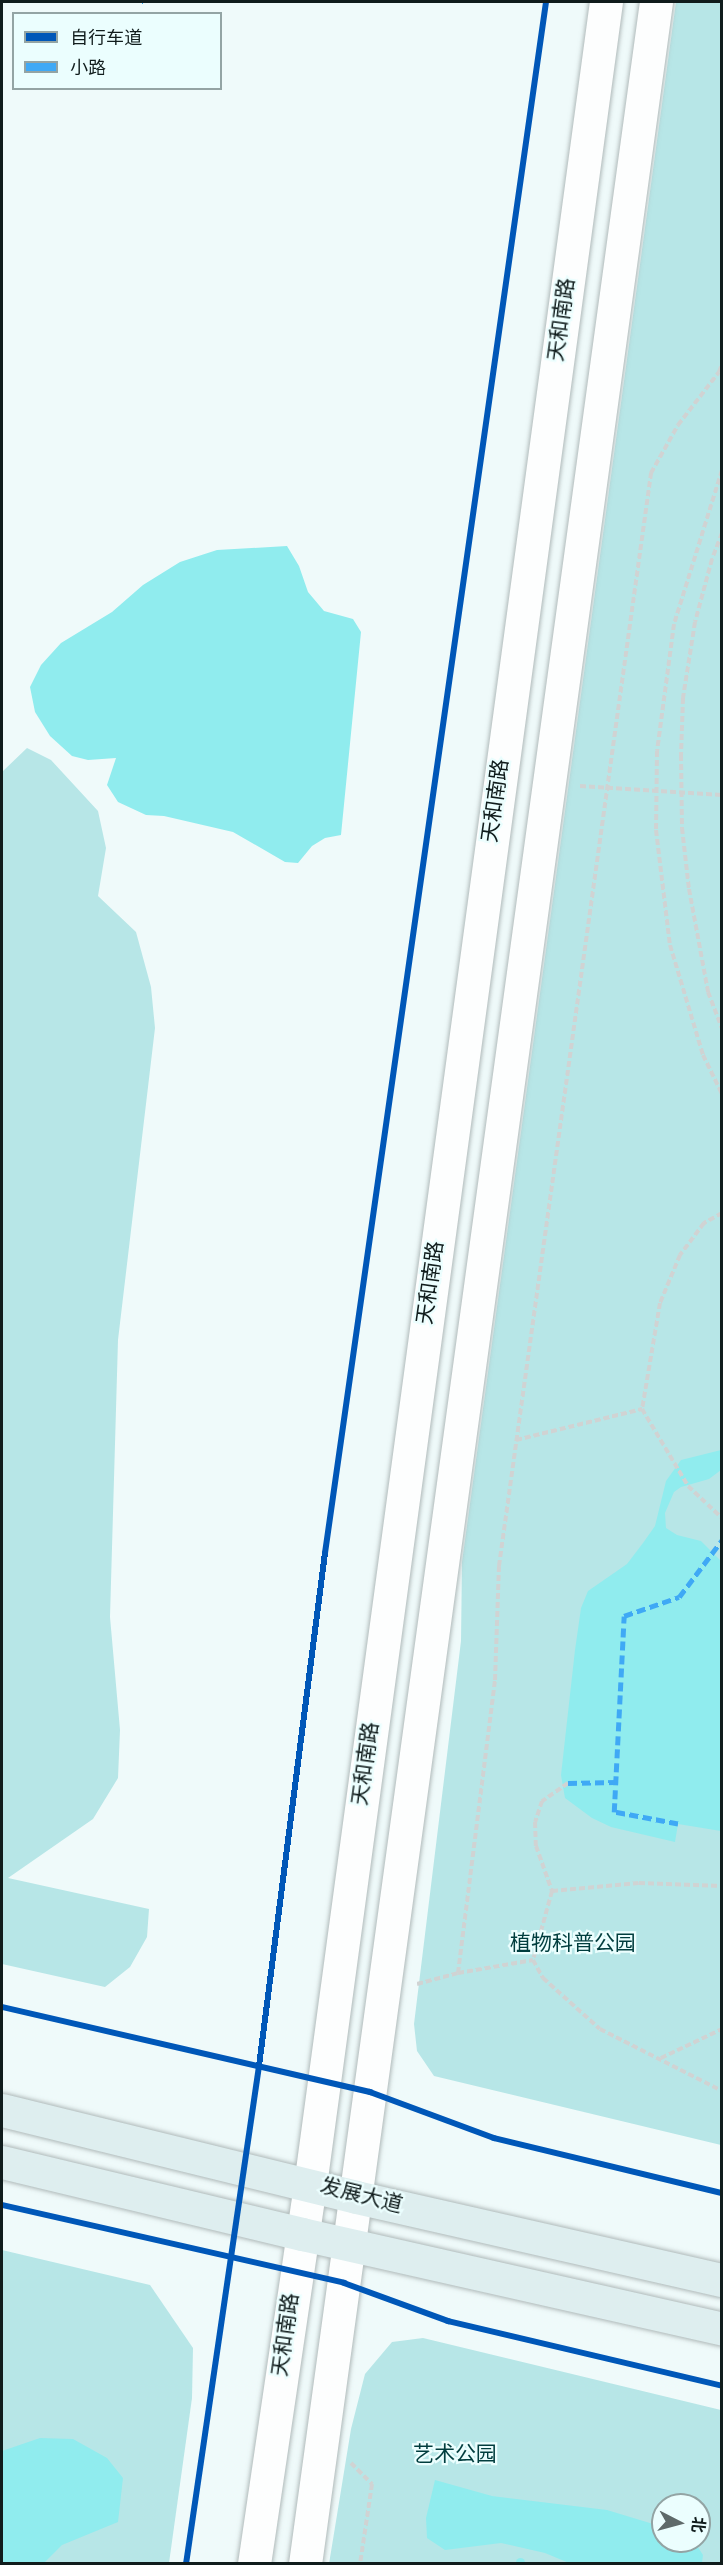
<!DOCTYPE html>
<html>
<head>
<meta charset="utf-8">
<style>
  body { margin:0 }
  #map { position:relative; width:723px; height:2565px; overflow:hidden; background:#effafa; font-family:Overpass,"Noto Sans SC",sans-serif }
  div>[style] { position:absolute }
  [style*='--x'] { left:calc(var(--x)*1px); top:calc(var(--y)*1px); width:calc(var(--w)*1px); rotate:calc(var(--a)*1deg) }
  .green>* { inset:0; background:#b7e6e7 }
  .water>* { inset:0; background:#90ecee }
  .stream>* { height:9px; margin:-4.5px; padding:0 4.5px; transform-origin:4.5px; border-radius:4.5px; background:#90ecee }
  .path>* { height:4px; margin-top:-2px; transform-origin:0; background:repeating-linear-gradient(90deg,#d0d3d3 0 6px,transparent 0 9px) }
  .roads { filter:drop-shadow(0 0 2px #b0baba) drop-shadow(0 0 2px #b0baba) }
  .secondary>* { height:33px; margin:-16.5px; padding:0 16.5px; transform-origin:16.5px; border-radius:16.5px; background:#fdfefe }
  .primary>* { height:33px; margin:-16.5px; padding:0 16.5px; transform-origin:16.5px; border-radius:16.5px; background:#deeeef }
  .quiet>* { height:4.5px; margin-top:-2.25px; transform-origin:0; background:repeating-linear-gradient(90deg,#3fa9f5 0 9px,transparent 0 13.5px) }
  .cycleway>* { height:6px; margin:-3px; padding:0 3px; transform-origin:3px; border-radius:3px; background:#0057b8 }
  span { translate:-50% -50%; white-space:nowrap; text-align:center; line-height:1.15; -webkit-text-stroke:4.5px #ebfefe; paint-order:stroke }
  .street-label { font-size:21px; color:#101c1c }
  .park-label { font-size:21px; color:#003d3e }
  .frame { position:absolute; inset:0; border:3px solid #101c1c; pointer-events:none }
  .legend { position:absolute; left:12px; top:12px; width:210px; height:78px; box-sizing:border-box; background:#ebfefe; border:2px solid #93a4a4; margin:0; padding:8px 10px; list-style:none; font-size:18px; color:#101c1c }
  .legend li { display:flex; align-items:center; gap:12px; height:30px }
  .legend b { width:30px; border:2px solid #93a4a4 }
  .north { position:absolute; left:651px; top:2493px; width:60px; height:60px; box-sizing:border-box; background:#ebfefe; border:2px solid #93a4a4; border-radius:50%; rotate:96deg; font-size:16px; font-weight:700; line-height:24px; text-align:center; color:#101c1c }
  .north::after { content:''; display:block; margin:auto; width:21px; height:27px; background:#5e6a6a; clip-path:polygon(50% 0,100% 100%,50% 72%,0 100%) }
</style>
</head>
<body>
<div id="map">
  <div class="green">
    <i style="clip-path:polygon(676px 2px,721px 2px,721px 2145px,434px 2076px,417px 2051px,414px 2024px,461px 1641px,462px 1562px)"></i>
    <i style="clip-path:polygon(27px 748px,51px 760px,98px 811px,106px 848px,98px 896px,136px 932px,151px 987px,155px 1028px,118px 1340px,110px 1617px,120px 1730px,118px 1778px,93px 1819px,8px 1878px,149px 1909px,147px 1937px,130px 1967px,105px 1987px,2px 1964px,2px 772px)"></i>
    <i style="clip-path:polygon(2px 2250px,150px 2285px,193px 2348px,192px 2398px,169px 2563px,2px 2564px)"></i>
    <i style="clip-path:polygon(evenodd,423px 2338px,721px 2410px,721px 2563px,329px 2564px,351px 2429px,365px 2374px,392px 2342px,423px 2338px,663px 2505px,699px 2505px,699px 2541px,663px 2541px,663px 2505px)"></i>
  </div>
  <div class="water">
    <i style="clip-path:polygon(287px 546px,299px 566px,308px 592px,324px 611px,353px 619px,361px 632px,341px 835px,325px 838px,312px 846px,298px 863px,285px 862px,233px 832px,164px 816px,146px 815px,118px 802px,107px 785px,116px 758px,88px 760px,72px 756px,50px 736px,35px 712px,30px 687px,41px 665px,61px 643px,112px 612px,143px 585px,180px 562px,217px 550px)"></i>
    <i style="clip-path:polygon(721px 1450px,721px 1470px,709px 1479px,681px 1487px,674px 1492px,665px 1513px,666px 1528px,677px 1535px,701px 1541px,722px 1562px,721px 1831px,678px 1824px,675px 1842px,611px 1827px,592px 1818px,565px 1798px,561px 1775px,575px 1650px,581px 1608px,588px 1591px,627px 1564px,643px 1543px,655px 1526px,666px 1481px,681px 1460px)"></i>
    <i style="clip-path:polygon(40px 2438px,73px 2439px,107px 2458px,123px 2478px,118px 2522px,62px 2545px,44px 2563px,2px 2563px,2px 2451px)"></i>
    <i style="clip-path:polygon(435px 2480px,492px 2496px,607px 2510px,663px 2527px,663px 2541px,694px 2541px,703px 2555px,702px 2563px,569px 2563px,545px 2553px,501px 2543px,445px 2550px,427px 2538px,426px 2518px)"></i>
  </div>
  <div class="stream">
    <i style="--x:520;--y:2564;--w:2;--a:-90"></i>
  </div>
  <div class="path">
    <i style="--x:722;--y:470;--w:161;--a:107.3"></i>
    <i style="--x:674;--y:624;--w:128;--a:97.6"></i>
    <i style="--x:657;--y:751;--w:79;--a:90.7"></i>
    <i style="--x:656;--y:830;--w:116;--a:83.1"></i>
    <i style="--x:670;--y:945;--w:115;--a:73.3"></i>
    <i style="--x:703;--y:1055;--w:43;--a:64"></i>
    <i style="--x:722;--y:533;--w:28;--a:111"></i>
    <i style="--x:712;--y:559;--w:65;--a:105.1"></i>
    <i style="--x:695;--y:622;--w:77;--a:99"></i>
    <i style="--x:683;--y:698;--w:57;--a:92"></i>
    <i style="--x:681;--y:755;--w:73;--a:89.2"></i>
    <i style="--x:682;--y:828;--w:61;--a:83.5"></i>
    <i style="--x:689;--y:889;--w:105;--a:79.5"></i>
    <i style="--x:708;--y:992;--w:39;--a:69"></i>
    <i style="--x:580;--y:786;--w:142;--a:3.6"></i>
    <i style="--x:722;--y:1213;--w:21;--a:151"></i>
    <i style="--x:704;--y:1223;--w:40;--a:127"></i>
    <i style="--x:680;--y:1255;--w:52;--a:112.6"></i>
    <i style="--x:660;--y:1303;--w:108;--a:99.6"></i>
    <i style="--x:642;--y:1409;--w:90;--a:59.1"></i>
    <i style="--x:688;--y:1486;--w:47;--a:43.3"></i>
    <i style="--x:516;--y:1440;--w:130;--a:-13.8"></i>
    <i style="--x:568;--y:1783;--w:32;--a:145"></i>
    <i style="--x:542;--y:1801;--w:22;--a:108"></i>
    <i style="--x:535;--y:1822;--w:24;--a:88"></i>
    <i style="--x:536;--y:1846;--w:48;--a:70.4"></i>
    <i style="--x:552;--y:1891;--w:72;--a:105.4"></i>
    <i style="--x:533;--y:1960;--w:21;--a:61"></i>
    <i style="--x:543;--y:1978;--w:76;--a:41.8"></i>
    <i style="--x:600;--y:2029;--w:137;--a:26.9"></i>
    <i style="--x:552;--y:1891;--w:87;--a:-5.3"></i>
    <i style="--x:639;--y:1883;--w:83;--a:2.1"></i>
    <i style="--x:458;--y:1973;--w:295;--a:-82.8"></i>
    <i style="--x:495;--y:1680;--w:114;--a:-88"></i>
    <i style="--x:499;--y:1566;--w:1104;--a:-82.08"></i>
    <i style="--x:651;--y:473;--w:55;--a:-60.6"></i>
    <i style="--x:678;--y:425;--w:67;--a:-52.3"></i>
    <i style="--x:719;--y:372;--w:9;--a:-69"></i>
    <i style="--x:417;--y:1984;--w:42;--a:-15"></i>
    <i style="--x:458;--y:1973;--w:76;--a:-9.8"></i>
    <i style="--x:661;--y:2058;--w:68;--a:-25.4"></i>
    <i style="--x:351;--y:2463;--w:30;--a:45"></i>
    <i style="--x:372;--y:2484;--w:81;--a:98.5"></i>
  </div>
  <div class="roads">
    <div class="secondary">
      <i style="--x:254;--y:2564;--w:383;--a:-81.6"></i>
      <i style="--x:310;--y:2185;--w:2203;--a:-82.28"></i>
      <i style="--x:305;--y:2564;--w:2586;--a:-82.2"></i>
    </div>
    <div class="primary">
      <i style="--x:2;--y:2110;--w:365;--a:13.8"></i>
      <i style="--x:356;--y:2197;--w:375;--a:12.8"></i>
      <i style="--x:2;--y:2162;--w:309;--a:13.5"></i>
      <i style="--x:302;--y:2234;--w:431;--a:12.7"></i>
    </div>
  </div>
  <div class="quiet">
    <i style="--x:142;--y:2;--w:1;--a:0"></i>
    <i style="--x:568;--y:1783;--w:48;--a:-1.2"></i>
    <i style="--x:678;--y:1824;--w:65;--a:-169.4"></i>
    <i style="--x:614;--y:1812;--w:196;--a:-87.1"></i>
    <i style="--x:624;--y:1616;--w:58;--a:-19.1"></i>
    <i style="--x:679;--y:1597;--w:71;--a:-53"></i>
  </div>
  <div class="cycleway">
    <i style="--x:2;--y:2007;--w:378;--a:13"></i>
    <i style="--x:370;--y:2092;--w:132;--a:20.4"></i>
    <i style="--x:494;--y:2138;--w:235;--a:13.6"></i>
    <i style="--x:2;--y:2205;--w:351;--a:12.8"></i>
    <i style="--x:344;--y:2283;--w:111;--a:20.1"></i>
    <i style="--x:448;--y:2321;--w:282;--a:13.3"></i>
    <i style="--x:186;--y:2564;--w:503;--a:-81.66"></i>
    <i style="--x:259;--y:2066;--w:517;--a:-82.67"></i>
    <i style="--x:325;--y:1553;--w:1567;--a:-81.89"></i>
  </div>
  <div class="street-label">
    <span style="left:563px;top:320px;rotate:-82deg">天和南路</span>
    <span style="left:497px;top:801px;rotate:-82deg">天和南路</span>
    <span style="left:432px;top:1283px;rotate:-82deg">天和南路</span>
    <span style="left:367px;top:1764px;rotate:-82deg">天和南路</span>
    <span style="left:361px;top:2197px;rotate:14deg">发展大道</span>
    <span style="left:287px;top:2335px;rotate:-82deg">天和南路</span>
  </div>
  <div class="park-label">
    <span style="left:573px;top:1945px">植物科普公园</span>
    <span style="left:455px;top:2456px">艺术公园</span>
  </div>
  <div class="frame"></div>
  <ul class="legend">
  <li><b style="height:8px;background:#0057b8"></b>自行车道</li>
  <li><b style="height:8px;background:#3fa9f5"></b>小路</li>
  </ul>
  <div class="north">北</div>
</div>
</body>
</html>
